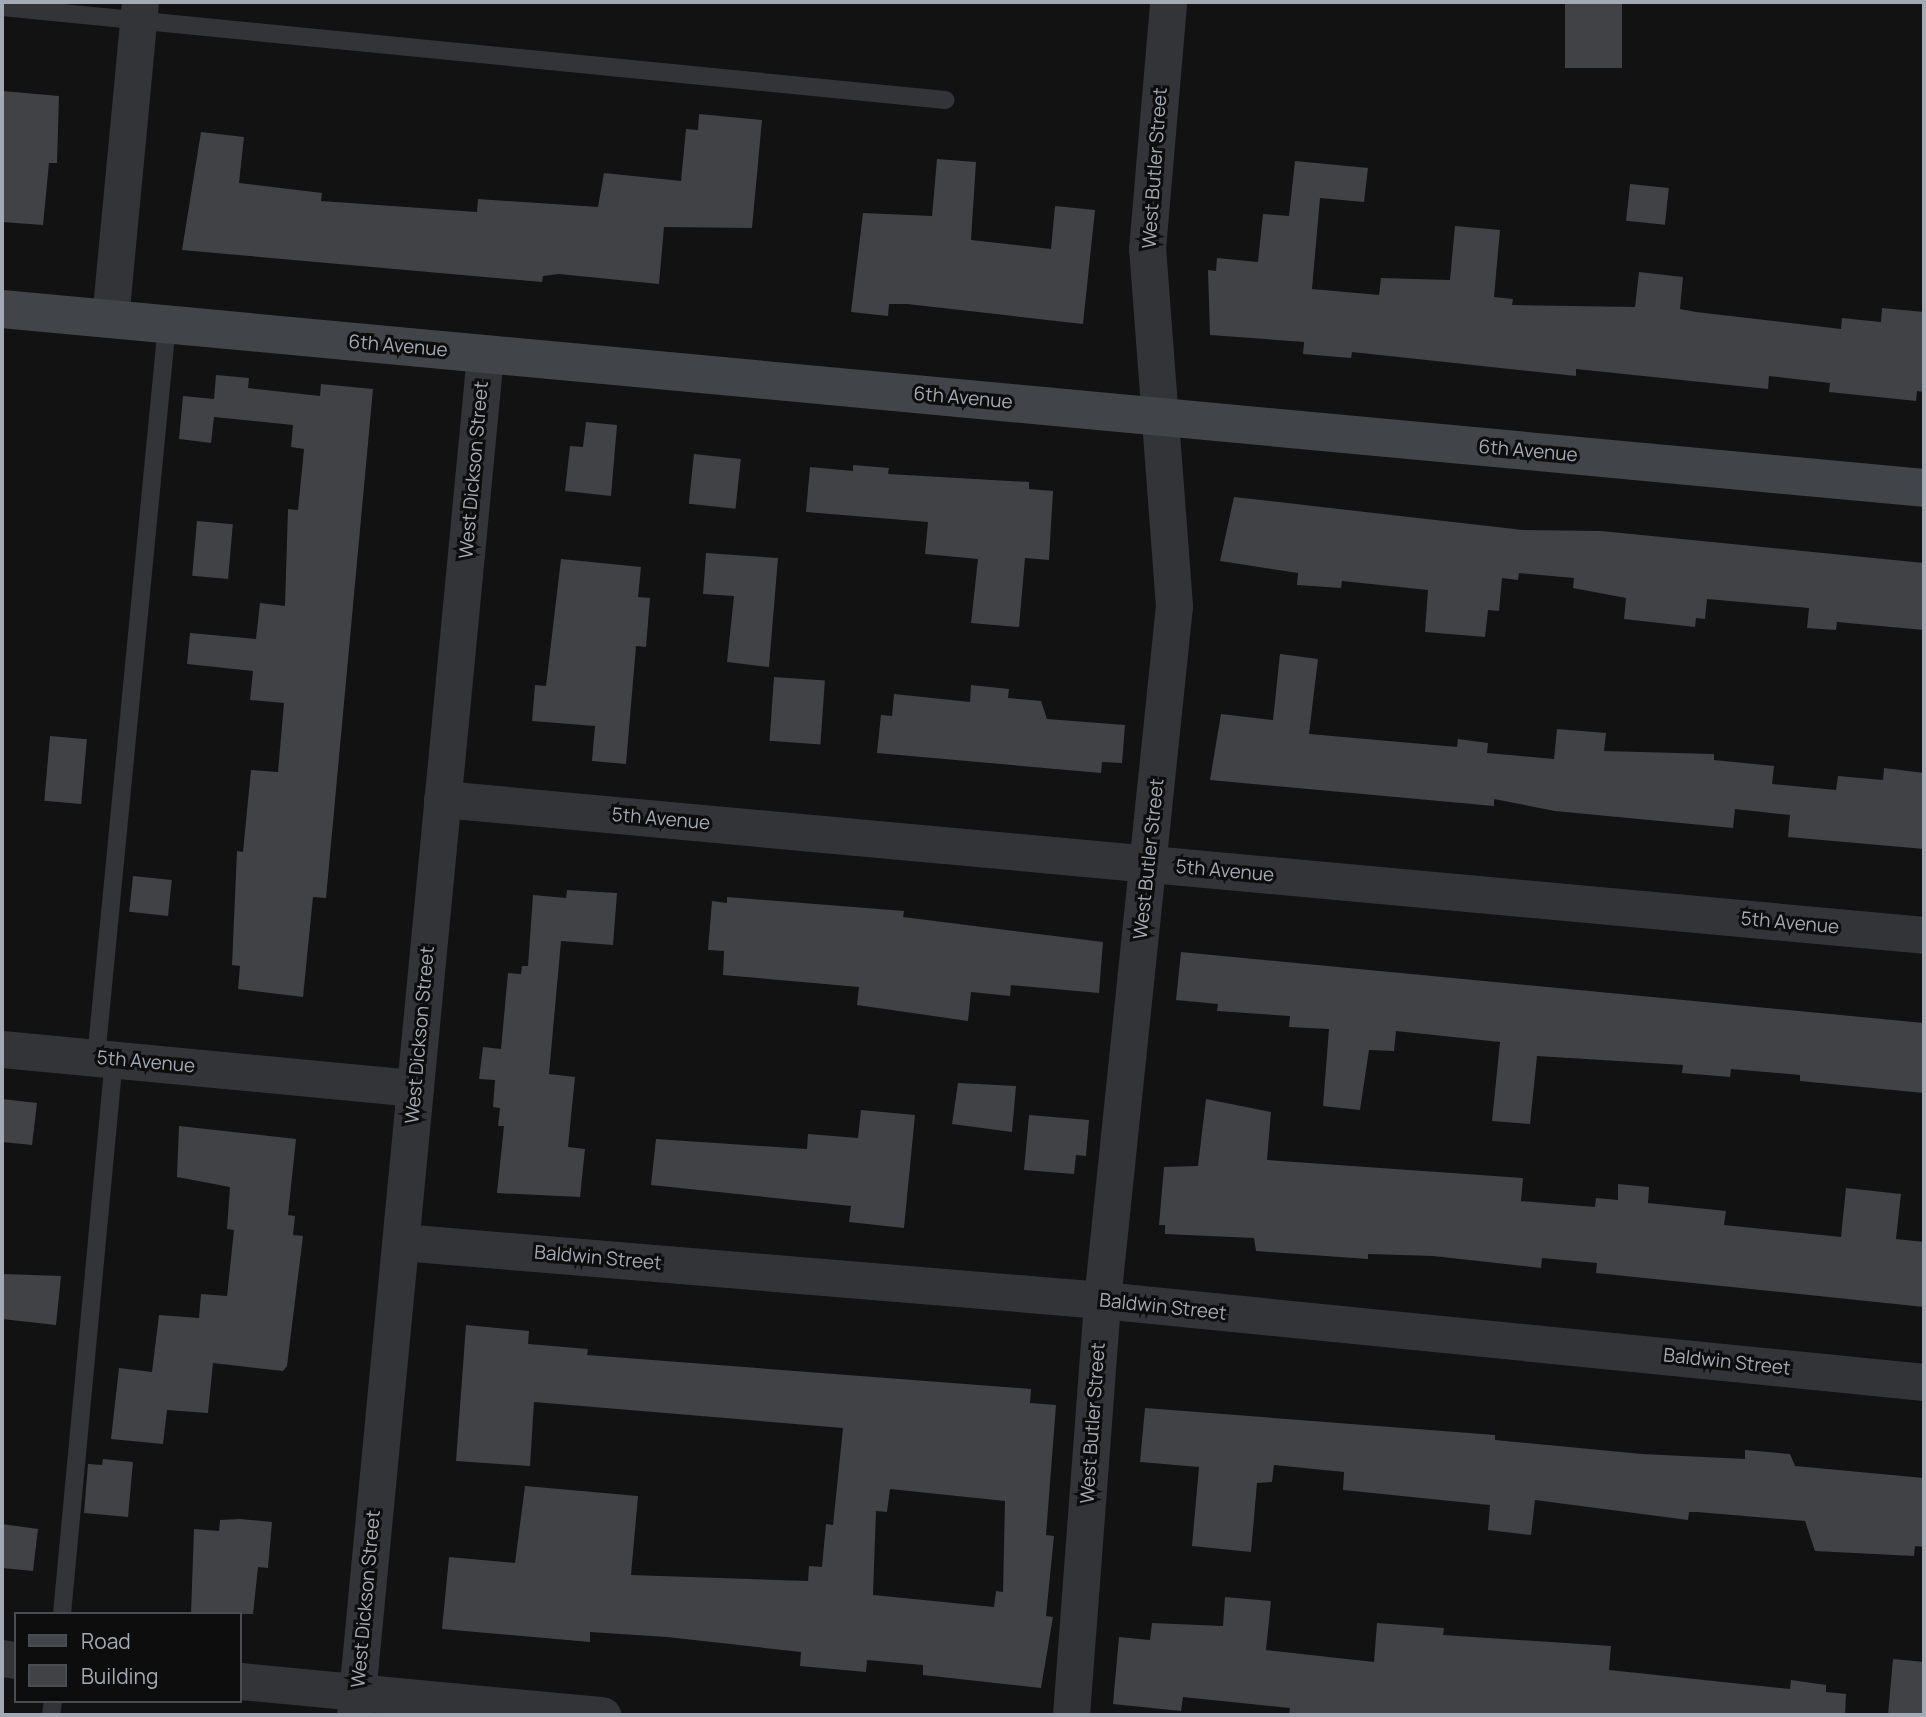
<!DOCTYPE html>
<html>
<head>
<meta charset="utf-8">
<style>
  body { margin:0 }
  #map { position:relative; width:1926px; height:1717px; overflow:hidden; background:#121213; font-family:Manrope,sans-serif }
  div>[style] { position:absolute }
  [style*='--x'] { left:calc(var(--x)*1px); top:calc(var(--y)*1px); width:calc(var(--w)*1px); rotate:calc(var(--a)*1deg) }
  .building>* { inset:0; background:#414246; transform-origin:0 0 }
  .lane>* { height:18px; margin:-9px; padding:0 9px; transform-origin:9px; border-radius:9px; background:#333438 }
  .street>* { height:37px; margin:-18.5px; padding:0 18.5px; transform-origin:18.5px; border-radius:18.5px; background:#333438 }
  .secondary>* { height:38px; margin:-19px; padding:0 19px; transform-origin:19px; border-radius:19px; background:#414448 }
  span { translate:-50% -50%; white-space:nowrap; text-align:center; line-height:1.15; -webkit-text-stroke:6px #0d0d0e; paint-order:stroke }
  .street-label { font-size:19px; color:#a4aab3 }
  .frame { position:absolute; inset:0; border:4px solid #a4aab3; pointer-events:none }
  .legend { position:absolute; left:14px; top:1612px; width:228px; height:91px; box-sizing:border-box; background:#0d0d0e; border:2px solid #494c50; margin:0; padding:9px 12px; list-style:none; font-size:21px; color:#a4aab3 }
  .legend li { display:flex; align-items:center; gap:14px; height:35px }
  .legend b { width:35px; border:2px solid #494c50 }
</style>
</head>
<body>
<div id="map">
  <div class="building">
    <i style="left:1565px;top:2px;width:57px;height:66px"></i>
    <i style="clip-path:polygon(2px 91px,59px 96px,57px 163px,49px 163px,43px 225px,2px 222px)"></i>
    <i style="clip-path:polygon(699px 114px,762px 120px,752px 228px,664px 227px,659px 284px,559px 274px,543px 276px,542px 282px,182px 250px,201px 132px,244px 137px,239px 183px,322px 193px,321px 201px,477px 212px,478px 199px,598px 207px,604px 173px,681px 181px,686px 129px,698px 130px)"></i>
    <i style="clip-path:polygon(937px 159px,976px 162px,971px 240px,1051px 249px,1055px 206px,1095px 210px,1083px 324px,907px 304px,889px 304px,888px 316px,851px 312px,863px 213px,932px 216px)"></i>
    <i style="clip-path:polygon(1295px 161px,1368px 168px,1364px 202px,1320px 198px,1312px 289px,1379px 295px,1381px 278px,1450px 280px,1455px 226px,1500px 230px,1494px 297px,1513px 299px,1512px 305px,1635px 307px,1639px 272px,1683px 277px,1680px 309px,1696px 312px,1841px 329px,1842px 318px,1881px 322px,1882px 308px,1924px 312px,1924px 392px,1917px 391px,1916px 401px,1829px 392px,1830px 383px,1769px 376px,1768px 389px,1576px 369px,1576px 376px,1352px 352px,1351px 358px,1303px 354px,1304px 342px,1210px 335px,1208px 270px,1216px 271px,1217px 258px,1258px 262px,1263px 214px,1289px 216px)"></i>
    <i style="left:1630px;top:184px;width:39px;height:37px;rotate:6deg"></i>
    <i style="clip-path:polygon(216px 375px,249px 378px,248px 388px,320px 396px,321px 384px,373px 389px,326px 898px,313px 897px,303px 997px,238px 989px,240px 966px,232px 965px,237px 851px,243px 852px,251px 770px,278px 772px,284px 703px,250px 700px,253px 671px,187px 664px,190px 633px,256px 639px,260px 603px,285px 606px,288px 509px,298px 510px,304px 449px,291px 447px,293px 425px,214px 417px,211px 443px,179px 439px,183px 396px,214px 399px)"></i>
    <i style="clip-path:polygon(586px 422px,617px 425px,611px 496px,565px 491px,570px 446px,583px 447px)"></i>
    <i style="left:694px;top:454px;width:47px;height:50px;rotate:6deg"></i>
    <i style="clip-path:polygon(853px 465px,889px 468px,888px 474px,1029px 482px,1029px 489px,1053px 491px,1049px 560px,1025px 558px,1019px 627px,971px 623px,978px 559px,925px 554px,928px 522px,806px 512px,810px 467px,853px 471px)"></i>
    <i style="clip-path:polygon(1234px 497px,1523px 530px,1601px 531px,1924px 563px,1924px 630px,1837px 622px,1836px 630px,1807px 628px,1809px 608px,1707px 599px,1705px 619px,1696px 618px,1695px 627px,1624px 619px,1626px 598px,1573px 588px,1574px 578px,1519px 573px,1518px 580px,1502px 578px,1499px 611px,1488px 610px,1485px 637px,1425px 632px,1428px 590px,1342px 581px,1341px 588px,1297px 585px,1298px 573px,1220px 561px)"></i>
    <i style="left:197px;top:521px;width:36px;height:55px;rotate:5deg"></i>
    <i style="clip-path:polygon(706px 553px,778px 558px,769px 667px,727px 662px,734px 596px,703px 594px)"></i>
    <i style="clip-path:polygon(561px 559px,641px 567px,638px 597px,650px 598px,646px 647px,636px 646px,626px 764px,592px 761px,595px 726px,532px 721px,535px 685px,546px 686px)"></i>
    <i style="clip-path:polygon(1280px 654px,1318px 659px,1309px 734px,1457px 747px,1458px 739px,1488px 743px,1487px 753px,1554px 759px,1557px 729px,1606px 733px,1604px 751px,1714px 754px,1714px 760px,1774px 766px,1772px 784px,1836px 790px,1838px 776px,1883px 780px,1884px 768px,1924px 773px,1924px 849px,1788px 837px,1790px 815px,1735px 809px,1733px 828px,1555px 811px,1494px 799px,1494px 806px,1210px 780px,1221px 714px,1273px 720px)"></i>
    <i style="left:774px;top:677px;width:51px;height:64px;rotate:4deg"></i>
    <i style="clip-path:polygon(971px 685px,1009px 689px,1008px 698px,1041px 701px,1047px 719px,1125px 725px,1122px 763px,1102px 762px,1101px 773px,877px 753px,881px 715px,892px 716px,894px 694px,970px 702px)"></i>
    <i style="left:50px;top:736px;width:37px;height:65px;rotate:5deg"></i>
    <i style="left:133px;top:876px;width:39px;height:36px;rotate:6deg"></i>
    <i style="clip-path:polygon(567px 890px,617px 893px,613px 945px,561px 941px,549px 1074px,575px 1077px,568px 1147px,585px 1149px,580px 1197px,497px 1193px,504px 1126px,498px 1126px,500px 1108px,493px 1107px,495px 1080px,479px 1079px,483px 1047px,501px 1049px,508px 973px,521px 974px,522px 966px,528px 966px,533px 895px,566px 898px)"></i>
    <i style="clip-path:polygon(727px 897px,904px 911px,903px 917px,1103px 942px,1099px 993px,1011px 985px,1010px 996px,971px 992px,968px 1021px,857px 1005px,859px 987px,723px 975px,724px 951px,708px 950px,712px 901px,727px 903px)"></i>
    <i style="clip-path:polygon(1181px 952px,1924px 1023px,1924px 1093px,1800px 1081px,1800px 1075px,1731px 1069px,1730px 1077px,1682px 1073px,1683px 1065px,1537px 1056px,1530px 1124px,1492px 1121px,1500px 1042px,1396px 1031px,1394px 1051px,1369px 1050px,1360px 1110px,1323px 1106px,1329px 1029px,1289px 1027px,1290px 1016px,1217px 1011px,1218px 1004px,1176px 1000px)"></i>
    <i style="clip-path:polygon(958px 1083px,1016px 1086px,1012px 1132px,952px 1124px)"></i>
    <i style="clip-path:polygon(2px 1099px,37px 1103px,32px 1145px,2px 1142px)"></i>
    <i style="clip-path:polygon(1206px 1099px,1271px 1112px,1267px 1160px,1523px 1178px,1521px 1201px,1595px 1207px,1596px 1198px,1618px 1200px,1618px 1184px,1649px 1187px,1648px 1203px,1726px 1211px,1724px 1225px,1841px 1237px,1846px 1188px,1901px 1194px,1896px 1239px,1924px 1242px,1924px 1307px,1596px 1273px,1597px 1263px,1542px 1258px,1541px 1268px,1433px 1256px,1368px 1254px,1368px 1259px,1256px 1251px,1254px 1238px,1165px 1234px,1165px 1225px,1159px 1225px,1164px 1167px,1198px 1166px)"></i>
    <i style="clip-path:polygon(861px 1110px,915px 1115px,904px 1228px,849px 1222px,851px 1206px,651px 1185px,656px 1139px,807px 1149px,808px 1134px,858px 1138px)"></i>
    <i style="clip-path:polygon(1029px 1115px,1089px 1120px,1086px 1156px,1076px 1155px,1074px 1174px,1024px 1170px)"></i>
    <i style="clip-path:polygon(179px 1126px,296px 1139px,288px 1215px,295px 1216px,293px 1235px,303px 1236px,287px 1366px,283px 1371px,213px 1363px,208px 1413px,167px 1410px,163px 1444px,111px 1439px,119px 1368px,152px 1372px,159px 1315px,199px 1318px,201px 1294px,227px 1296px,234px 1230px,227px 1229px,230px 1187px,177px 1177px)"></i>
    <i style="clip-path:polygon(2px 1274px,61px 1276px,56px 1325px,2px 1319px)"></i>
    <i style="clip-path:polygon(evenodd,466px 1325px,529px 1331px,528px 1344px,588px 1349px,587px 1355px,1031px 1389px,1030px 1403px,1056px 1405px,1046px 1535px,1054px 1536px,1046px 1616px,1053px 1617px,1041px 1688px,923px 1675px,923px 1665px,867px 1660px,866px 1672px,800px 1666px,801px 1652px,667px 1637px,590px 1632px,590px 1642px,442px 1629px,449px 1557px,515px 1563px,525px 1486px,638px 1496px,631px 1575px,808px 1581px,809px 1566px,822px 1567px,826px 1524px,833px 1525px,843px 1428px,534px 1402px,530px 1466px,456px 1461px,466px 1325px,890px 1489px,1005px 1501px,1003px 1592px,996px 1591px,994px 1607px,873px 1595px,876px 1511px,887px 1512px,890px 1489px)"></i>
    <i style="clip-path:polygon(1145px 1408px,1495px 1435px,1495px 1440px,1642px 1454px,1745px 1459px,1745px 1450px,1790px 1454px,1795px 1466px,1924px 1478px,1924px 1547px,1915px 1546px,1914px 1556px,1815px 1551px,1805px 1521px,1697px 1512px,1689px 1512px,1688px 1520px,1535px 1500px,1531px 1535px,1488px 1530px,1490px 1505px,1343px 1490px,1344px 1472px,1274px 1465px,1272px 1482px,1257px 1483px,1251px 1552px,1192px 1546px,1199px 1467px,1140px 1462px)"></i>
    <i style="clip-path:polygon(103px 1459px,133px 1462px,128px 1517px,84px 1513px,88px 1464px,102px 1465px)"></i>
    <i style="clip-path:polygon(240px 1519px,272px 1522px,268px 1568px,258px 1567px,253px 1614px,191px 1614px,194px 1529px,219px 1531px,220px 1520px)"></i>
    <i style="clip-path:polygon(2px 1524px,38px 1529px,33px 1571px,2px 1568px)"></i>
    <i style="clip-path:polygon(1225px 1597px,1271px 1601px,1266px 1650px,1374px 1662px,1377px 1623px,1444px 1628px,1443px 1635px,1611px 1646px,1609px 1670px,1790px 1689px,1791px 1680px,1826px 1685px,1826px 1692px,1846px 1694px,1845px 1715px,1289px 1715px,1290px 1708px,1183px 1697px,1181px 1711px,1113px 1704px,1119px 1637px,1150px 1640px,1152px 1623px,1223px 1626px)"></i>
    <i style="clip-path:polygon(1893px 1659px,1924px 1662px,1924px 1715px,1888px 1715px)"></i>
  </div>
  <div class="lane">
    <i style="--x:2;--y:7;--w:948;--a:5.63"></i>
    <i style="--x:96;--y:1058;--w:737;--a:-84.47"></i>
    <i style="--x:62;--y:1614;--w:557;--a:-84.65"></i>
    <i style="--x:51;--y:1715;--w:14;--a:-82"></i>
  </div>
  <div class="street">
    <i style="--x:110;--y:319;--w:318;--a:-84.6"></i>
    <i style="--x:442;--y:799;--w:1488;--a:5.24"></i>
    <i style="--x:2;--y:1049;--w:415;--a:5.4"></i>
    <i style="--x:401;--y:1242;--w:703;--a:4.73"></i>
    <i style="--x:1102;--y:1300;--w:826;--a:5.7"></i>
    <i style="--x:2;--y:1658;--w:14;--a:8"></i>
    <i style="--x:240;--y:1681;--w:364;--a:5.4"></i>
    <i style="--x:355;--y:1715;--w:1367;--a:-84.54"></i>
    <i style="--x:1071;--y:1715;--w:416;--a:-85.7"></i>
    <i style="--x:1102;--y:1300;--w:698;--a:-84.08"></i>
    <i style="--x:1174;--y:606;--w:358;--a:-94.3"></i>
    <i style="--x:1147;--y:249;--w:248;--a:-85.1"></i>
  </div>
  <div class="secondary">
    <i style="--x:2;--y:309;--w:1930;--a:5.32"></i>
  </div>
  <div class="street-label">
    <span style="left:1155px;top:168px;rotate:-86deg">West Butler Street</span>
    <span style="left:398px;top:346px;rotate:5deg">6th Avenue</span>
    <span style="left:963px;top:398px;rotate:5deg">6th Avenue</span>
    <span style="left:1528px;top:451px;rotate:5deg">6th Avenue</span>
    <span style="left:474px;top:470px;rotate:-85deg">West Dickson Street</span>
    <span style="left:661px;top:819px;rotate:5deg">5th Avenue</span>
    <span style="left:1149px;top:859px;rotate:-84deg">West Butler Street</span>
    <span style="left:1225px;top:871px;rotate:5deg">5th Avenue</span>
    <span style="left:1790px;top:923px;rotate:5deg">5th Avenue</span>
    <span style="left:420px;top:1035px;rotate:-85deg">West Dickson Street</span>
    <span style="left:146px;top:1062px;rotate:5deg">5th Avenue</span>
    <span style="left:598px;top:1258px;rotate:5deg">Baldwin Street</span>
    <span style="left:1163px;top:1307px;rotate:6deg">Baldwin Street</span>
    <span style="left:1727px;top:1362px;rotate:6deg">Baldwin Street</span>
    <span style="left:1093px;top:1423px;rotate:-86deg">West Butler Street</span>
    <span style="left:366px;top:1599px;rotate:-85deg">West Dickson Street</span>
  </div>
  <div class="frame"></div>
  <ul class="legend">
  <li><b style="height:9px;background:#414448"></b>Road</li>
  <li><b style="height:19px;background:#414246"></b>Building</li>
  </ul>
</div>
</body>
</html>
